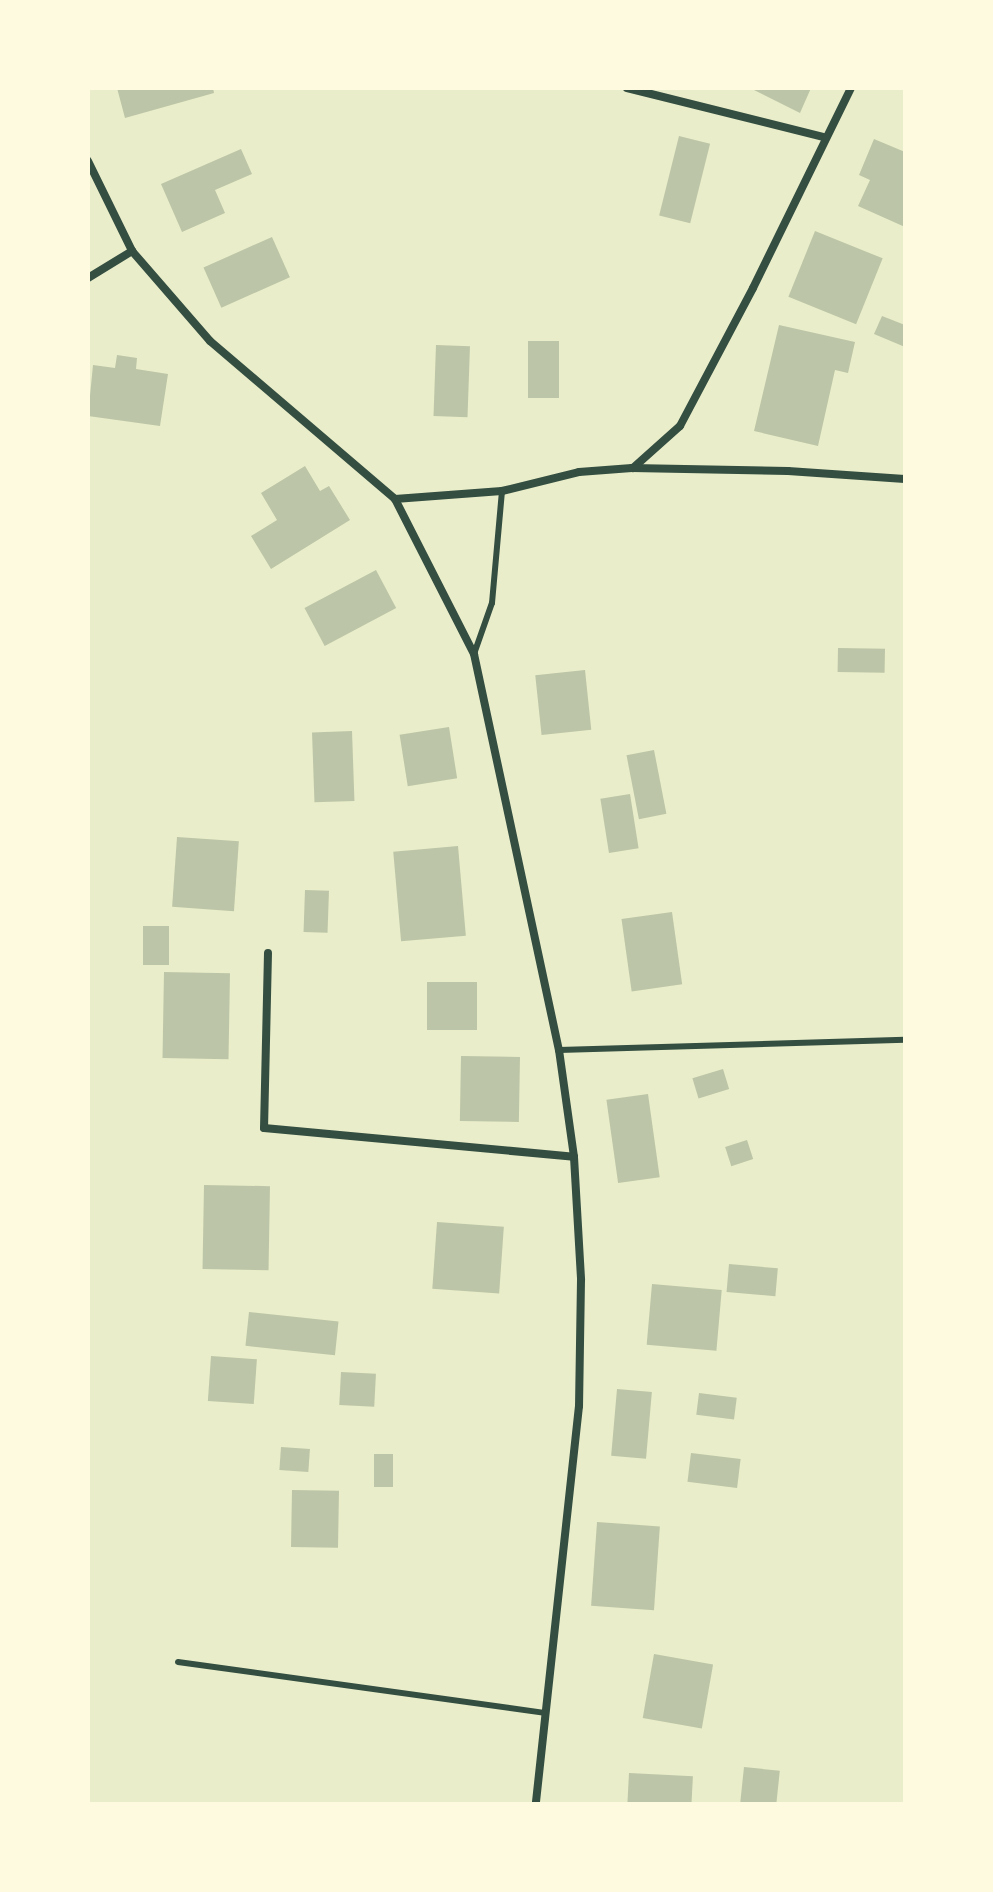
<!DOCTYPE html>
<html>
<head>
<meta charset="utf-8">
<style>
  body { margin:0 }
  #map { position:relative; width:993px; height:1892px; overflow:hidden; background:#e9edc9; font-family:Arial,sans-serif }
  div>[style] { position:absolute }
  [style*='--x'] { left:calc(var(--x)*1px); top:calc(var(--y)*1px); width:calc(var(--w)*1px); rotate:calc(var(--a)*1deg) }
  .building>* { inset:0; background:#bcc5a7; transform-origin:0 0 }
  .service>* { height:6px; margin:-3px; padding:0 3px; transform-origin:3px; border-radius:3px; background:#344e41 }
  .minor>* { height:8px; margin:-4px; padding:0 4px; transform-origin:4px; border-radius:4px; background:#344e41 }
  span { translate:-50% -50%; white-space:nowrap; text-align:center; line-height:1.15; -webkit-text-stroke:6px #fefae0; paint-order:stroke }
  .frame { position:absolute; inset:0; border:90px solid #fefae0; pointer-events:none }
</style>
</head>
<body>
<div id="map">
  <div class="building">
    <i style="clip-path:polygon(117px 88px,213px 88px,214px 93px,125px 118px)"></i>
    <i style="clip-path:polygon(750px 88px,811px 88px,800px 113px)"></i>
    <i style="left:679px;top:136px;width:32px;height:82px;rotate:14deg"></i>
    <i style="clip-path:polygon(874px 139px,905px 152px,905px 227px,858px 206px,870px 180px,859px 175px)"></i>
    <i style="clip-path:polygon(241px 149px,252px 174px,215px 190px,225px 213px,182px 232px,161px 184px)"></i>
    <i style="left:815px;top:231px;width:73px;height:71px;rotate:22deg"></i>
    <i style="left:272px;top:237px;width:44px;height:75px;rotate:66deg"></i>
    <i style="clip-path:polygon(882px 316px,905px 325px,905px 347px,874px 334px)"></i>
    <i style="clip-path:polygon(779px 325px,855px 342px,848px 373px,835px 370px,818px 446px,754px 431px)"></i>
    <i style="left:528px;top:341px;width:31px;height:57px"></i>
    <i style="left:436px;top:345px;width:34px;height:71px;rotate:2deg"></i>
    <i style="clip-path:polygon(117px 355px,137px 358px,136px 369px,168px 374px,160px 426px,88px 416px,93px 365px,115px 368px)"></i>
    <i style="clip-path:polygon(305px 466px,320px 491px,329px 486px,350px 520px,271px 569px,251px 536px,277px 520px,261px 493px)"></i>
    <i style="left:376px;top:570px;width:43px;height:81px;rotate:62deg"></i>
    <i style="left:838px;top:648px;width:47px;height:24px;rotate:1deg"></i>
    <i style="left:585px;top:670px;width:60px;height:50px;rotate:84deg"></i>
    <i style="left:449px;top:727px;width:52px;height:50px;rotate:81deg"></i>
    <i style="left:352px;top:731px;width:70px;height:40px;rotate:88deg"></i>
    <i style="left:654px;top:750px;width:65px;height:28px;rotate:79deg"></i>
    <i style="left:630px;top:794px;width:55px;height:30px;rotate:81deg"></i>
    <i style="left:177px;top:837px;width:62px;height:70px;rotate:4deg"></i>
    <i style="left:458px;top:846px;width:90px;height:65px;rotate:85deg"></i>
    <i style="left:305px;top:890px;width:24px;height:42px;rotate:2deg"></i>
    <i style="left:672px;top:912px;width:73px;height:51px;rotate:82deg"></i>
    <i style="left:143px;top:926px;width:26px;height:39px"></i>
    <i style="left:164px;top:972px;width:66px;height:86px;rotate:1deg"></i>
    <i style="left:427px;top:982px;width:50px;height:48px"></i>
    <i style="left:461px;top:1056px;width:59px;height:65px;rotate:1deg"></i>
    <i style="left:723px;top:1069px;width:21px;height:32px;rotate:73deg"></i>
    <i style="left:648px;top:1094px;width:84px;height:42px;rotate:82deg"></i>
    <i style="left:747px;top:1140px;width:20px;height:23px;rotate:72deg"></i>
    <i style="left:204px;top:1185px;width:66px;height:84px;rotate:1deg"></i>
    <i style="left:437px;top:1222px;width:67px;height:67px;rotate:4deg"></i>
    <i style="left:729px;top:1264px;width:49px;height:28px;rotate:5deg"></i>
    <i style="left:652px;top:1284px;width:70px;height:61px;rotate:5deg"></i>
    <i style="left:249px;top:1312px;width:90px;height:34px;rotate:6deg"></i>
    <i style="left:211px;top:1356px;width:46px;height:45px;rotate:4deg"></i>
    <i style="left:341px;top:1372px;width:35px;height:33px;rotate:3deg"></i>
    <i style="left:617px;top:1389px;width:35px;height:67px;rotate:5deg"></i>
    <i style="left:699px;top:1393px;width:38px;height:22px;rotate:7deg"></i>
    <i style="left:281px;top:1447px;width:29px;height:23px;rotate:4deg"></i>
    <i style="left:691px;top:1453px;width:50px;height:29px;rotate:7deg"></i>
    <i style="left:374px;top:1454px;width:19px;height:33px"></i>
    <i style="left:292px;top:1490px;width:47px;height:57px;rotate:1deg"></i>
    <i style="left:597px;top:1522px;width:63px;height:84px;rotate:4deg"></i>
    <i style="left:654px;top:1654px;width:60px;height:65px;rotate:10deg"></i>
    <i style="left:744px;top:1767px;width:36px;height:37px;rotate:6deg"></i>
    <i style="left:629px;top:1773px;width:64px;height:31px;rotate:3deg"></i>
  </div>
  <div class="service">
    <i style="--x:474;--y:654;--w:54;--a:-70.6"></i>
    <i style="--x:492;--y:603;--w:112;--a:-84.9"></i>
    <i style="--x:559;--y:1050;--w:346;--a:-1.7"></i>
    <i style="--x:178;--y:1662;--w:370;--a:7.9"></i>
  </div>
  <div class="minor">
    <i style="--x:627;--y:88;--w:203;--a:14"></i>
    <i style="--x:88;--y:161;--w:100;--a:63.9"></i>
    <i style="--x:132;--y:251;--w:119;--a:49.1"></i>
    <i style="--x:210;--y:341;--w:243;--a:40.5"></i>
    <i style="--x:395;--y:499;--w:174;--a:63"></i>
    <i style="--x:474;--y:654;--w:405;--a:77.9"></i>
    <i style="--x:559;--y:1050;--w:108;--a:82"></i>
    <i style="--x:574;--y:1157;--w:123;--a:86.7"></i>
    <i style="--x:581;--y:1280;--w:126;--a:90.9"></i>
    <i style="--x:579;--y:1406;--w:400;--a:96.2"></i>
    <i style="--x:88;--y:278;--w:52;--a:-31.5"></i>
    <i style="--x:633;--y:468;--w:63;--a:-41.8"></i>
    <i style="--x:680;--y:426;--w:156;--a:-62.1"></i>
    <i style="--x:753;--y:288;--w:223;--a:-63.9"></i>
    <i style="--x:395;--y:499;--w:107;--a:-4.3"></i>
    <i style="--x:502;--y:491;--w:79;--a:-13.9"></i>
    <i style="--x:579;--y:472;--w:53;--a:-4.3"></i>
    <i style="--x:632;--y:468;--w:156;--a:1.1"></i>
    <i style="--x:788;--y:471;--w:117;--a:3.9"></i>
    <i style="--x:268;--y:953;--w:175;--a:91.3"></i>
    <i style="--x:264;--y:1128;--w:311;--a:5.3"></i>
  </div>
  <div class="frame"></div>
</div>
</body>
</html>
